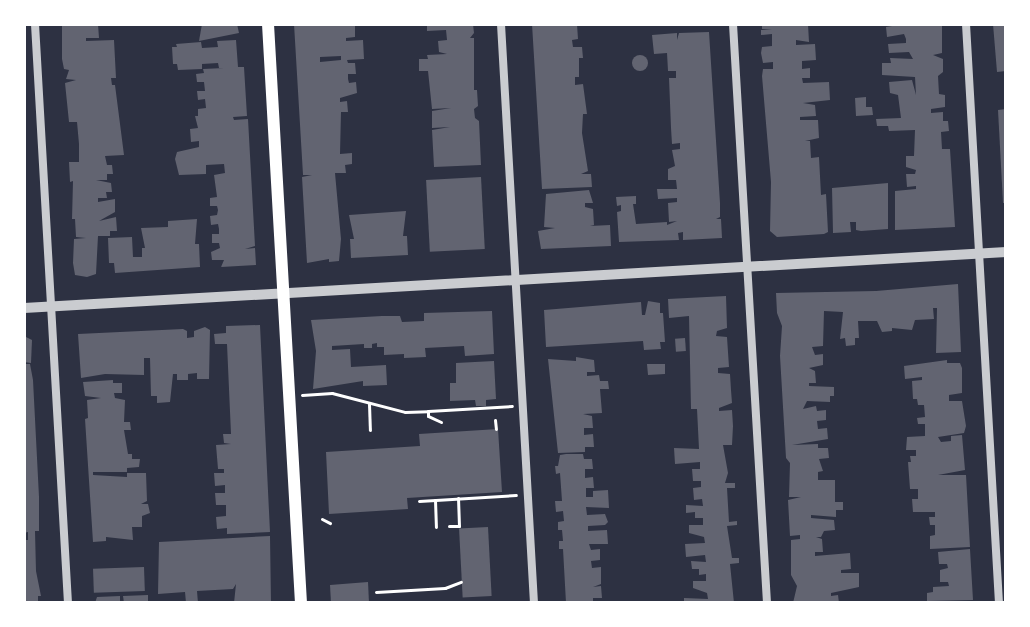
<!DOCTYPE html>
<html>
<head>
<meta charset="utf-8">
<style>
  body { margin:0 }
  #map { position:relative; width:1030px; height:627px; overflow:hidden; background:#2d3142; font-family:"DejaVu Sans",sans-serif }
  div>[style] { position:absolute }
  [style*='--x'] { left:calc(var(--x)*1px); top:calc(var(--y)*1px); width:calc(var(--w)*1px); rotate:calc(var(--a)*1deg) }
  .building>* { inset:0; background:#626471; transform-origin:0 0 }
  .round { border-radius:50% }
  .path>* { height:3px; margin:-1.5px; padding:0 1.5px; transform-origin:1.5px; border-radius:1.5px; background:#fff }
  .minor>* { height:8px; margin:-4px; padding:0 4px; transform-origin:4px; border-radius:4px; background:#caccd0 }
  .tertiary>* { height:10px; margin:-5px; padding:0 5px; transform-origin:5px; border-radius:5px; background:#caccd0 }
  .secondary>* { height:12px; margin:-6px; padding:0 6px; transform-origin:6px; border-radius:6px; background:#fff }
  span { translate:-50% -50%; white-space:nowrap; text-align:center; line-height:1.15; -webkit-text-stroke:7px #fff; paint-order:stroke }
  .frame { position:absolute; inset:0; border:26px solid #fff; pointer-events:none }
</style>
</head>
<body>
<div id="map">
  <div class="building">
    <i style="clip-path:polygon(62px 24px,98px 24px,99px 38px,86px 38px,86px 41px,114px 40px,116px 78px,111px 78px,112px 85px,115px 85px,124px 155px,105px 156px,107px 165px,112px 165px,113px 174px,107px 174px,107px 180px,96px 180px,111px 183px,112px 192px,106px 192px,107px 198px,98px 198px,98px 202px,115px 199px,115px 212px,99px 221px,116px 217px,117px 231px,110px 231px,110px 236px,98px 236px,96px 274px,87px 277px,75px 275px,73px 263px,74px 239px,86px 238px,76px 237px,75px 219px,72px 219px,73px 181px,70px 182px,69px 162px,79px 162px,79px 144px,77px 122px,69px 122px,65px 83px,76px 80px,66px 79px,69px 70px,64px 69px,62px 59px)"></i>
    <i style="clip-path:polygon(202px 24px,237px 24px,239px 33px,199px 41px)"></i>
    <i style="clip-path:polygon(evenodd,294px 24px,355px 26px,355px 37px,346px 38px,346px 41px,363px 40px,364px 59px,347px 60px,348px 63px,355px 63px,356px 74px,348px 74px,348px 79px,349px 83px,356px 82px,357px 93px,340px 98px,340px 102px,347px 101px,348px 112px,341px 112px,340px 154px,352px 153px,352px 164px,345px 165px,346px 173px,335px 173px,341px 239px,339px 261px,329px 262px,329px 259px,307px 263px,302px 177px,312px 175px,303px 175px,294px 24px,341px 56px,341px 60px,320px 62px,320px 57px,341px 56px)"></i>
    <i style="clip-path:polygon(427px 24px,473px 24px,474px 33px,470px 38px,474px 38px,474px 90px,477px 90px,478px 106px,474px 109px,475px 118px,479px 121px,481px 165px,434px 167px,432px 130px,450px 127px,432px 128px,432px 111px,451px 108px,432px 109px,428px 71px,419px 71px,419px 59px,428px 59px,427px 55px,447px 54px,439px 52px,438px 41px,447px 40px,446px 30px,427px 31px)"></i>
    <i style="clip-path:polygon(532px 24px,577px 24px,578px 39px,572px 40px,573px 47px,582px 47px,583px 58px,579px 58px,579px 77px,575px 77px,575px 85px,583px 84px,587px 114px,583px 114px,582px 133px,588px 171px,581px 174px,591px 174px,592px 187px,542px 189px)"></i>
    <i style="clip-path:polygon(762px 24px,808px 24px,809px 42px,796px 40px,796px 45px,815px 44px,816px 60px,802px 61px,802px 69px,810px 68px,810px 78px,802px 78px,803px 83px,829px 82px,830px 100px,803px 103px,815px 105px,816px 116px,800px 117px,800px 120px,818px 120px,819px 138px,805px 141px,810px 141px,811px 158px,819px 157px,821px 195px,826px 194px,828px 232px,824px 234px,777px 237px,770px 231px,771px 182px,762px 76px,763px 69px,773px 69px,773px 62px,763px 63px,761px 53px,762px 47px,772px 46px,772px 34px,761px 35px,761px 30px,772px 30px,762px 29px)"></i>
    <i style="clip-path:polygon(904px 24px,942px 24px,942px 53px,933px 55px,943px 59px,943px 72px,938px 76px,939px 94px,945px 95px,945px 107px,931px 109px,931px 113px,943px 112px,943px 121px,948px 121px,949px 131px,941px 132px,942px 149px,950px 149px,955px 227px,895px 230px,895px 191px,916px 189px,916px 186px,907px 187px,906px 174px,915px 174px,916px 170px,906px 167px,906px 156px,914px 156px,915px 130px,889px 131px,888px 126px,877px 126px,876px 119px,901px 118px,898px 95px,890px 93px,889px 82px,912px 80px,916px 95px,915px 77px,882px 75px,882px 63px,891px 63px,890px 58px,913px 59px,909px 52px,889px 53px,888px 44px,906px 43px,906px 39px,904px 34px,887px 37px,886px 27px)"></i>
    <i style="clip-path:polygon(993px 24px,1006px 24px,1006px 71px,997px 72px)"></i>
    <i style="clip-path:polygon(709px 32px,720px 203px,720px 217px,716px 219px,721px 219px,722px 238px,683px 240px,683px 232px,678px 233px,679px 240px,619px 242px,617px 212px,621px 211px,621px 205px,617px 206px,616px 197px,636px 196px,636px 204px,633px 204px,636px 224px,667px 222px,667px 225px,677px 221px,669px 222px,668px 203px,677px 202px,677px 198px,658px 199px,657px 189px,677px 189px,676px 180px,668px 180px,668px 169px,675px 166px,672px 150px,680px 149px,680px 143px,672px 144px,671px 128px,669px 78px,676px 78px,676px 71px,668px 71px,667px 53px,654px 54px,652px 35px,677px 33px,677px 40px,679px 33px)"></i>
    <i style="clip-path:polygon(236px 40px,238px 67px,244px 67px,247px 116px,233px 117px,234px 120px,248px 119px,255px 246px,245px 249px,255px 248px,256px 265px,221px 267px,224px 260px,212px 260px,211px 252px,220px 248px,219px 243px,212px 243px,212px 234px,219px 234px,219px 229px,218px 224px,211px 225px,210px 216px,217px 215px,218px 210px,217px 206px,210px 206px,210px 198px,217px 197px,214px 175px,225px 173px,224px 164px,206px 165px,206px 174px,179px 175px,175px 159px,177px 152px,199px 147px,199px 141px,191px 142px,190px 129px,198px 128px,195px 116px,198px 116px,198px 109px,206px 108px,205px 99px,198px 100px,197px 91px,205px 91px,204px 82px,197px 82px,196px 74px,204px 73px,203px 69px,224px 68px,219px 68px,218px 63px,202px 64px,202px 69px,178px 70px,177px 64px,173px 64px,172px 47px,177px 47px,176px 44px,201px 42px,202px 48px,218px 47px,217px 41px)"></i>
    <i class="round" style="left:632px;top:55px;width:16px;height:16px"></i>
    <i style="clip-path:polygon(866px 97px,866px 107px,872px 107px,873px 115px,856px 116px,855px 98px)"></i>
    <i style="clip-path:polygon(1006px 109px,1006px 203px,1003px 203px,998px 110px)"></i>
    <i style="left:481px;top:177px;width:72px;height:55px;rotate:87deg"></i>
    <i style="clip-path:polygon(888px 183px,888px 229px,861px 231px,856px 230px,856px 222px,850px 222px,851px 232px,833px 233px,832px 188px)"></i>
    <i style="clip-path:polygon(589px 190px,593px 203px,585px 203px,585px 207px,593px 209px,594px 225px,590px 226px,610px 225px,611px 246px,541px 249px,538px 231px,555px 228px,544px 227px,546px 194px)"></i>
    <i style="clip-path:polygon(406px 211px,403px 236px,407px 236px,408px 255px,351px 258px,350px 239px,354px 239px,349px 215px)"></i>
    <i style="clip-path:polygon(197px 219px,195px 244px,199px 244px,200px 267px,115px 273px,114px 263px,109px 263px,108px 238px,132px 237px,133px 257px,142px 257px,142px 248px,145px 248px,141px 228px,168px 227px,168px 221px)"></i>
    <i style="clip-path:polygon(958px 284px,961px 352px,936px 353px,937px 308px,933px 308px,934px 319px,915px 320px,912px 330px,892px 328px,892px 331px,882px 332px,877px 321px,858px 321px,859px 338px,855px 338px,855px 345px,846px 346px,845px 338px,840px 339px,843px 312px,824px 311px,823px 346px,812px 347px,815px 355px,823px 354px,823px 365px,809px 368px,815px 371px,816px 383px,809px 383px,809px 386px,834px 387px,834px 396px,830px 396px,830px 402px,807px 401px,803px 409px,816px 406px,817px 411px,826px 410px,826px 420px,817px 421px,818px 429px,827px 428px,828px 439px,792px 445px,818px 444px,818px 448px,828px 448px,829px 458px,819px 459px,823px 471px,818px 472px,818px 480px,835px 480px,835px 502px,843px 502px,843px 510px,836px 510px,836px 517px,811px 515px,811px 518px,834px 520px,835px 530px,824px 531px,821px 537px,816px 537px,822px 539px,823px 552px,815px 552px,815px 556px,850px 553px,851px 569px,841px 570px,841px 573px,859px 573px,859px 587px,831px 593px,831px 596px,838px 595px,839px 603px,793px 603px,797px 586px,791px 575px,791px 540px,800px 539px,800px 535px,790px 536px,788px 500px,801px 497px,789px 497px,790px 463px,786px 458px,780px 356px,782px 326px,777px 313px,776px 293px,876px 291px)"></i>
    <i style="clip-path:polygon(726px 296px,727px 328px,717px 331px,716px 336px,727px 337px,729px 367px,718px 368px,718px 373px,730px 374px,731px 390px,732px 403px,719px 408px,719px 411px,732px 410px,733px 426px,732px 445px,723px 445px,728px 473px,725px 483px,735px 483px,735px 488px,727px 488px,729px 522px,737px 521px,737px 525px,727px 526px,732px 558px,739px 558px,739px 563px,730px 564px,734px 603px,684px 603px,684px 598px,708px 599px,707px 593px,693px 588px,693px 581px,706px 581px,706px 574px,699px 575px,699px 569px,692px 569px,691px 561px,706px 562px,705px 555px,686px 557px,685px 544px,705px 543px,704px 537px,689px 533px,689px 525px,703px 525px,703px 518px,695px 518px,695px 512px,686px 513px,686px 505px,703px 506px,702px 499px,694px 500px,693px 488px,701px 487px,701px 481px,693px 481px,692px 469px,700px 469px,700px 462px,675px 464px,674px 448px,699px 449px,697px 409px,691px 409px,689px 316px,669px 318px,668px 299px)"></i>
    <i style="clip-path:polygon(648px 301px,660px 303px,660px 313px,663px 313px,665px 342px,660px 342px,661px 349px,644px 350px,643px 341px,546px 347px,544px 310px,641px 302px,642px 315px,645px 315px)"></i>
    <i style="clip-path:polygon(492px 311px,494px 354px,465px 356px,464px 346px,425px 348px,426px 357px,404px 358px,404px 354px,384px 355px,384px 347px,377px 347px,377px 343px,372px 344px,372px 348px,364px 348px,364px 344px,332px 346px,332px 350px,350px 349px,351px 367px,386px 365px,387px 385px,363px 386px,363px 381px,313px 389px,316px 351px,311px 320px,382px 316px,400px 316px,402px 322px,424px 321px,424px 313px)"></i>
    <i style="clip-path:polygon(260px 325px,270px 532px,227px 534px,227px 528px,217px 529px,216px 517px,226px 516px,226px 505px,216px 505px,215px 493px,225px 493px,225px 485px,215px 486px,214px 473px,224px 473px,224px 469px,218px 469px,216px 445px,231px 444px,224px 443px,223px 434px,231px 434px,227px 344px,215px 344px,214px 334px,226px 333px,226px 326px)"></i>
    <i style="clip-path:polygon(205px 327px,210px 330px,209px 379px,197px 379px,197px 373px,188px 374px,188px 380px,177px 380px,177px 374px,173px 374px,170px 402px,157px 403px,157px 396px,151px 396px,150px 358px,144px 358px,144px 375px,105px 374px,81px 378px,78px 334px,183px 329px,187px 331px,187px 338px,194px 337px,194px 331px)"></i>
    <i style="clip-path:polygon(24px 336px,32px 340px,31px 363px,24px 362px)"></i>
    <i style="left:685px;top:338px;width:13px;height:10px;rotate:86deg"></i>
    <i style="clip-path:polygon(576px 357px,594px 360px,595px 372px,587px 372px,587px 376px,599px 375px,600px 381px,608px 381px,609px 389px,600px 389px,602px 413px,583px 414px,592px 416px,593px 428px,584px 428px,584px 435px,593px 434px,594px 447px,585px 447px,585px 452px,558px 453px,548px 359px,576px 361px)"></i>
    <i style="clip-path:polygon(947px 360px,947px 363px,960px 363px,962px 368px,962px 393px,949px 395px,949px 401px,962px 401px,966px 426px,964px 433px,938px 437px,941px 442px,951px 441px,951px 436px,962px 435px,965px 470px,938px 475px,966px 475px,970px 547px,930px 549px,930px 536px,935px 535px,935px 525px,930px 525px,929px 517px,935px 517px,935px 512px,913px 512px,912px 499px,918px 499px,918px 489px,910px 489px,908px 462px,911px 462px,910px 456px,916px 456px,916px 450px,906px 450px,907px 437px,925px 436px,925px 424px,918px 424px,917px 418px,925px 417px,924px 405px,918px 405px,917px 399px,913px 399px,912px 381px,922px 380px,922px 377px,905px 379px,904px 366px)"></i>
    <i style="clip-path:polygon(494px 361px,496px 399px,486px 400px,486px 406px,476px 406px,475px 400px,450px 401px,450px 383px,456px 383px,456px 363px)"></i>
    <i style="clip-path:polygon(24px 364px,30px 364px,33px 380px,39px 497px,39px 531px,35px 531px,36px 571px,41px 596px,38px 596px,38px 603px,24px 603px,24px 540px,28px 540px,28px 532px,24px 533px)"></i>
    <i style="clip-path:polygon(647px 364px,665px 364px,665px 374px,648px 375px)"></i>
    <i style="clip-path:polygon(113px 380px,113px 383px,122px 383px,122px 393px,114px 393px,115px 398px,125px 400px,124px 422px,130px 422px,131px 430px,124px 430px,128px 454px,132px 454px,132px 459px,140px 459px,139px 467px,127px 468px,127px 472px,93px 472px,93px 475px,127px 477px,127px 473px,146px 473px,147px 501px,141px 504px,148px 504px,150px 513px,142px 516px,142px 527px,132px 527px,133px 540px,106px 537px,106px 541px,93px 542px,85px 419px,88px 418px,87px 400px,101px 398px,85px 396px,83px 382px)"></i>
    <i style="clip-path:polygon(498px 429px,502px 492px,407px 498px,408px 509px,329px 514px,326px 452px,420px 446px,419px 434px)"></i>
    <i style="clip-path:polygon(566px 454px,583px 454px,584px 459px,592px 459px,593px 469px,585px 469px,585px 478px,593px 477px,594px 488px,586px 488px,586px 497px,593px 497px,593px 491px,608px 490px,609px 508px,586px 507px,587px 515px,605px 514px,608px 522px,605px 525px,588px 526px,588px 531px,607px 530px,608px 544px,589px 544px,591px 550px,600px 549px,600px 560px,591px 561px,592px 568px,601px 567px,601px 584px,593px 587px,601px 586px,602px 598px,593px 598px,593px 603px,566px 603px,563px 549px,559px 549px,559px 541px,563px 541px,562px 530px,558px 530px,558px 522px,564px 521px,563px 511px,556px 512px,555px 501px,562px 501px,560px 473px,556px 474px,555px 466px,558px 466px,560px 455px)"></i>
    <i style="left:488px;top:527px;width:69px;height:29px;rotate:87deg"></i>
    <i style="clip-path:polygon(270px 536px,271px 603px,234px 603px,236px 584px,233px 589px,197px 591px,198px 603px,186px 603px,185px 592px,158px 594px,159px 542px)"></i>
    <i style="clip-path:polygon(970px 549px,973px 600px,927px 601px,927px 593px,933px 592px,933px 587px,949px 586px,948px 582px,940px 582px,940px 570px,948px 568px,947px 564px,939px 564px,938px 552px)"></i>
    <i style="left:144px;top:567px;width:24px;height:51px;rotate:88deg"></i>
    <i style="clip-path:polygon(368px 582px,369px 603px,331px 603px,330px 585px)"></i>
    <i style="clip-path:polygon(148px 595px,148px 603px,124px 603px,123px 596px)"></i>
    <i style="clip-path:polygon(120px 596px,120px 603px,95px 603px,97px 597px)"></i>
  </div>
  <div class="path">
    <i style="--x:302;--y:395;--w:30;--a:-4"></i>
    <i style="--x:332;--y:393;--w:75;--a:14.6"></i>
    <i style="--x:405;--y:412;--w:23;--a:-2"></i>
    <i style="--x:369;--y:404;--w:26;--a:88"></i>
    <i style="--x:495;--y:420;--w:9;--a:84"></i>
    <i style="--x:441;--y:422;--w:14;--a:-155"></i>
    <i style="--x:428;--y:416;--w:5;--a:-90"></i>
    <i style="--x:428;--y:411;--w:84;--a:-3.4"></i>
    <i style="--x:435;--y:500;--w:27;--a:88"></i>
    <i style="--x:419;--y:501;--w:97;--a:-3.5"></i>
    <i style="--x:322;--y:519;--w:9;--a:27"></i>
    <i style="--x:449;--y:526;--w:10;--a:0"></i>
    <i style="--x:459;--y:526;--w:28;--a:-92"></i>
    <i style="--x:376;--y:592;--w:69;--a:-3.3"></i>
    <i style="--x:445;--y:588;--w:17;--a:-21"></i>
  </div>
  <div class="minor">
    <i style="--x:35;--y:24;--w:580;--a:86.74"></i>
    <i style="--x:501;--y:24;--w:580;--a:86.74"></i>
    <i style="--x:733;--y:24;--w:580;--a:86.64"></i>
    <i style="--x:966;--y:24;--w:580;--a:86.74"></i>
  </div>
  <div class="tertiary">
    <i style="--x:24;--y:308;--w:984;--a:-3.26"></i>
  </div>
  <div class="secondary">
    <i style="--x:268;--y:24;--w:580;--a:86.74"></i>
  </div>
  <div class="frame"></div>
</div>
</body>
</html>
